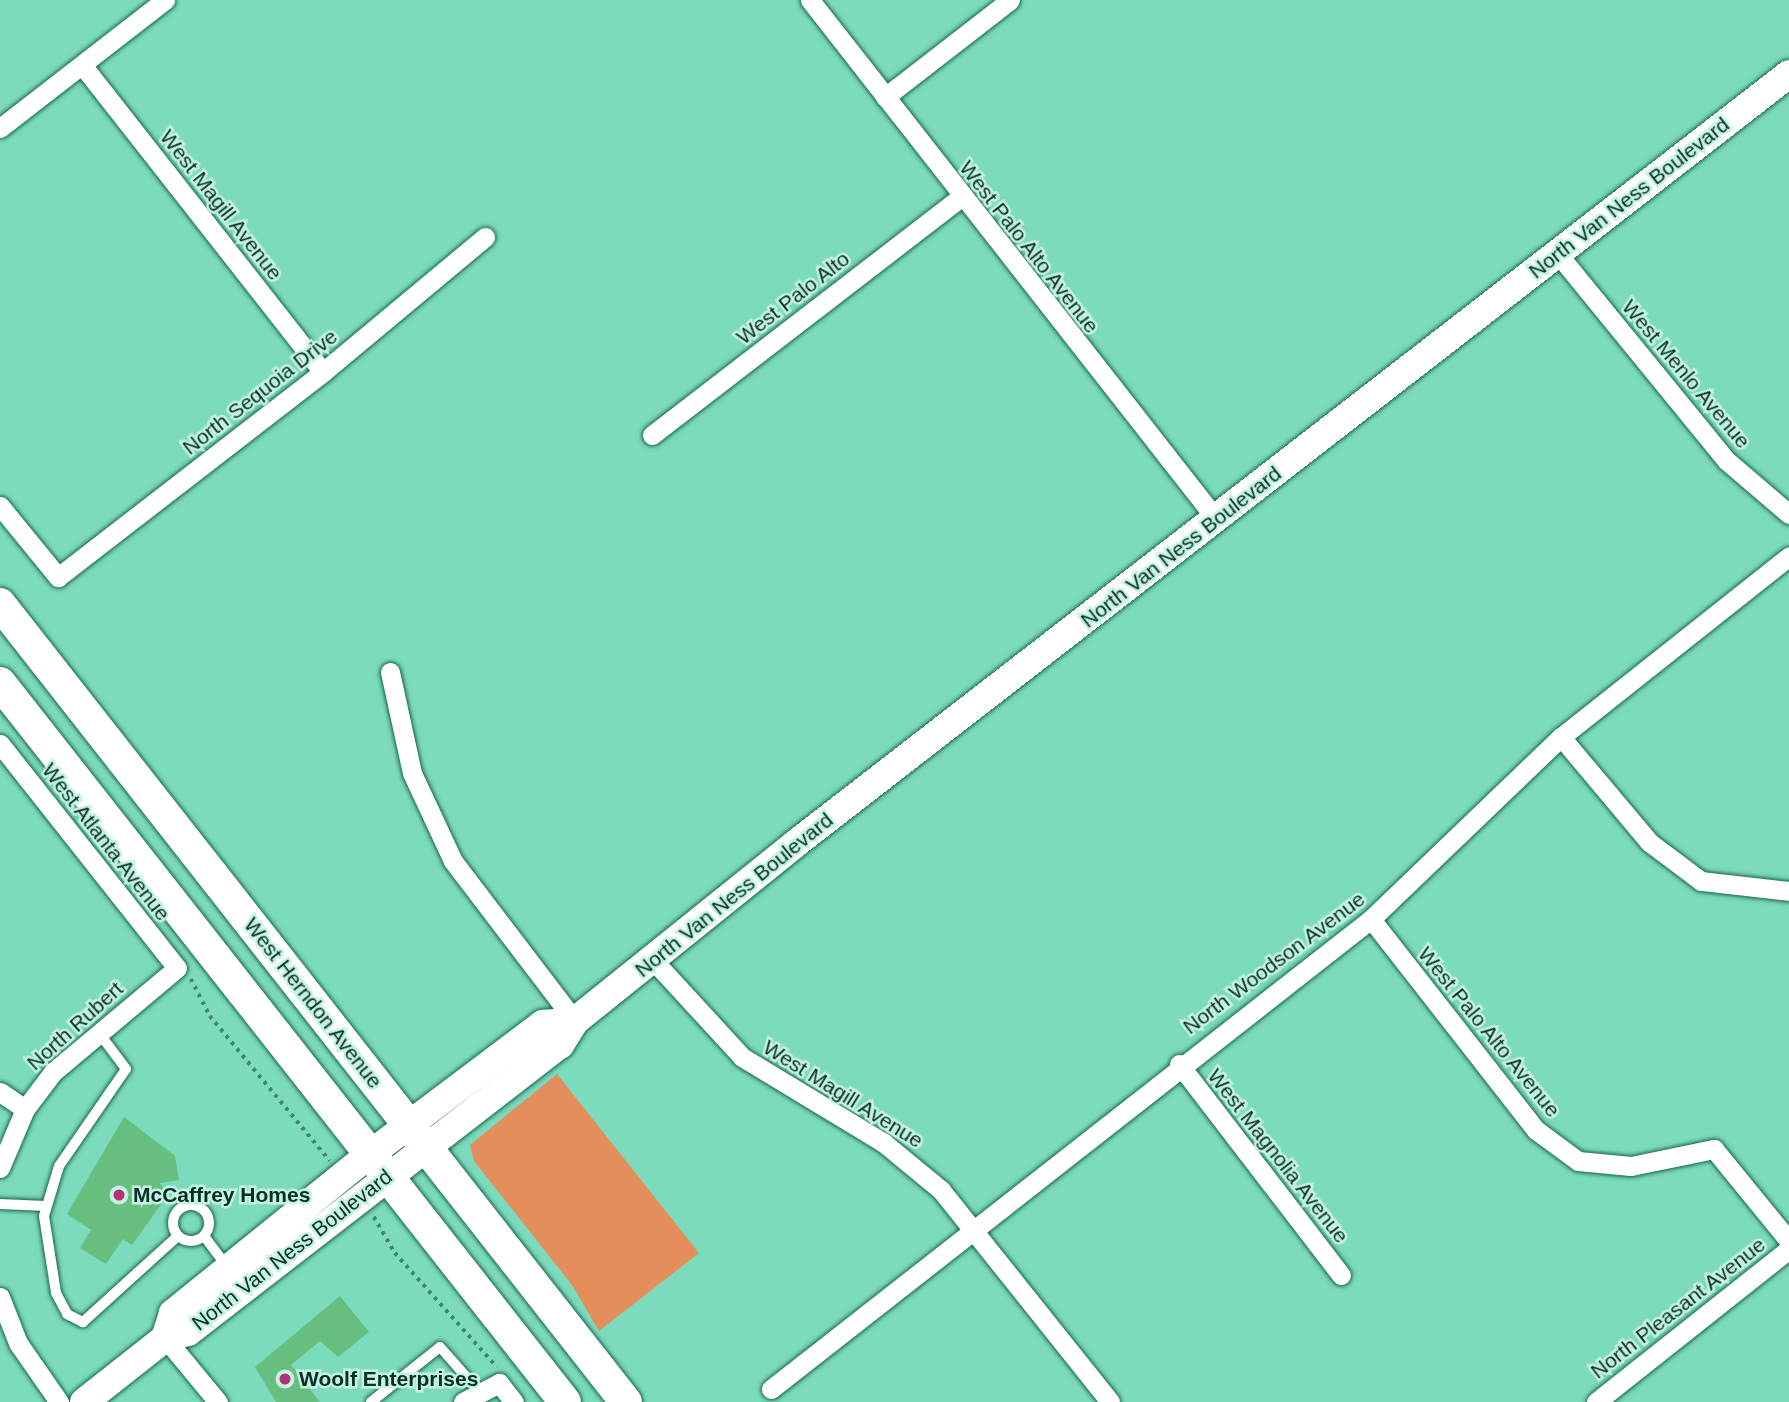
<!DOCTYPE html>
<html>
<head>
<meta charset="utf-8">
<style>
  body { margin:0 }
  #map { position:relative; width:1789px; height:1402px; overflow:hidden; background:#7ddbbd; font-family:Arial,sans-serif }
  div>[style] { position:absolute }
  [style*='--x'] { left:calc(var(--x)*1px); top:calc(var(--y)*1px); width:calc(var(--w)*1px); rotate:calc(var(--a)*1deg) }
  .green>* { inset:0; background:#e38e5b }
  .building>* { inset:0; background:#66bf7f }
  .path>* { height:3.5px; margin-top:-1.75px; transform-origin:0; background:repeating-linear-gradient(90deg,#418671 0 3.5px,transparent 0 8.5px) }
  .roads { filter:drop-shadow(0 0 2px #196652) drop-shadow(0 0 2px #196652) }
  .lane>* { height:10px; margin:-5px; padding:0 5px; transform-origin:5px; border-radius:5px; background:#fff }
  .lane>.ring { margin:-5px; padding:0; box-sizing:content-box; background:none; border:10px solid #fff; border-radius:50% }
  .street>* { height:19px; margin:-9.5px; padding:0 9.5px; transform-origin:9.5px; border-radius:9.5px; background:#fff }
  .secondary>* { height:28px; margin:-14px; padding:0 14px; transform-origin:14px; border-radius:14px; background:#fff }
  .primary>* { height:32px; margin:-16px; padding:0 16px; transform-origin:16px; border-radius:16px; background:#fff }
  .dots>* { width:19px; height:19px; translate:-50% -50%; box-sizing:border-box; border:4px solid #c5f2e2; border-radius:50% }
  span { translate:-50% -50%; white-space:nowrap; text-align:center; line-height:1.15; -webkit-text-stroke:5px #c5f2e2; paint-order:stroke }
  .street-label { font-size:21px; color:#053025 }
  .poi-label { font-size:21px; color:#053025; font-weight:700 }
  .left { translate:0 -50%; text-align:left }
</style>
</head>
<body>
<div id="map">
  <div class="green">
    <i style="clip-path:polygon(557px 1074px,699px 1253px,599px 1331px,572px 1285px,474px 1161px,470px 1145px)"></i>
  </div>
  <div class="building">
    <i style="clip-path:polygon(124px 1117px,175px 1156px,179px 1180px,160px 1183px,168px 1195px,132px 1245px,123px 1239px,106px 1264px,80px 1248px,91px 1230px,67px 1214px)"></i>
    <i style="clip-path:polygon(340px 1296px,369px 1332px,338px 1357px,320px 1341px,291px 1365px,320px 1402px,276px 1402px,255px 1367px)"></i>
  </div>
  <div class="path">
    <i style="--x:191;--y:979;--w:42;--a:62.8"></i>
    <i style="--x:210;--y:1016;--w:188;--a:50.4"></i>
    <i style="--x:374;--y:1217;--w:42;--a:59.7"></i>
    <i style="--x:395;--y:1253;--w:153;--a:48.2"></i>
  </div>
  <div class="roads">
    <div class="lane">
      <i style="--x:99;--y:1033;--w:45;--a:53.1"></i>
      <i style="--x:126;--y:1069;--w:118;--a:124.6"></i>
      <i style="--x:59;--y:1166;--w:52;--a:106.7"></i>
      <i style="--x:44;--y:1216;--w:78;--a:81.1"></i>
      <i style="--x:56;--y:1293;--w:24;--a:62"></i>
      <i style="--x:67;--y:1314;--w:18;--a:27"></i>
      <i style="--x:83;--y:1322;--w:128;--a:-42.2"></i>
      <i style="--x:0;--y:1204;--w:46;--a:2.5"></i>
      <i class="ring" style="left:173px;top:1205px;width:26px;height:26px"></i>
      <i style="--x:204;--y:1236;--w:39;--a:53"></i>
      <i style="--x:371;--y:1402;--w:88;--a:-38.6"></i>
      <i style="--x:440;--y:1347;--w:57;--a:48.5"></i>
    </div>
    <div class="street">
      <i style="--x:810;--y:0;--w:659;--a:51.96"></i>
      <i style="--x:83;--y:66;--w:389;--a:51.9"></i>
      <i style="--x:885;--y:97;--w:158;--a:-37.8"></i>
      <i style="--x:0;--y:128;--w:209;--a:-37.8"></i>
      <i style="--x:1558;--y:254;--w:267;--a:50.8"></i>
      <i style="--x:1727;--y:461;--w:82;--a:40.5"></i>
      <i style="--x:652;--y:435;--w:390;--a:-37.6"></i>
      <i style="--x:0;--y:506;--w:92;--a:50.8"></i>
      <i style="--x:58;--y:577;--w:335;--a:-37.7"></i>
      <i style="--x:323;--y:372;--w:211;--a:-39.8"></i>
      <i style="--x:390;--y:672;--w:103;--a:77.7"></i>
      <i style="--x:412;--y:773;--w:97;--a:65"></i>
      <i style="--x:453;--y:861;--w:201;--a:52.7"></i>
      <i style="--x:1561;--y:737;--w:137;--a:50"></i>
      <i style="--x:1649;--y:842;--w:65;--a:36.9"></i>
      <i style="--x:1701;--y:881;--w:89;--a:6.5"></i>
      <i style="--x:0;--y:744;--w:285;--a:51.7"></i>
      <i style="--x:177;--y:968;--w:162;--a:140"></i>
      <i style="--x:53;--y:1072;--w:46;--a:127.1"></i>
      <i style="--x:25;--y:1109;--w:64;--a:113"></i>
      <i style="--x:1371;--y:919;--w:268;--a:52"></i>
      <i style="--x:1536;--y:1130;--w:52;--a:36.4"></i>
      <i style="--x:1578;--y:1161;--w:53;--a:5.4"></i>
      <i style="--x:1631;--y:1166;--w:85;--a:-11.6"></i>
      <i style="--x:1714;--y:1149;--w:119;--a:50.8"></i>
      <i style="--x:652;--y:959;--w:133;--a:47.4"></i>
      <i style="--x:742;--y:1057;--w:166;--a:31.2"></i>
      <i style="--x:884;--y:1143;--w:74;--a:39.5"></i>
      <i style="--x:941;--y:1190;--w:271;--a:51.4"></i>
      <i style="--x:1179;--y:1064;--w:266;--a:52.5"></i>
      <i style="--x:0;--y:1092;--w:30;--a:34"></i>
      <i style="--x:0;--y:1297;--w:49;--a:68.6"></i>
      <i style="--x:18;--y:1343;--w:72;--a:55.2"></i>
      <i style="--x:165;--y:1338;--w:83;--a:50.4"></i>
      <i style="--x:771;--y:1389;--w:762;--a:-38.07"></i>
      <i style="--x:1371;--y:919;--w:263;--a:-43.8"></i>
      <i style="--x:1561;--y:737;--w:291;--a:-38.4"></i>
      <i style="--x:463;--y:1402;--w:41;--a:-27.8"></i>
      <i style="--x:499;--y:1383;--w:24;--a:52"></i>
      <i style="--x:1596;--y:1402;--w:246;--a:-38.4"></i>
    </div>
    <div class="secondary">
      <i style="--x:165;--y:1338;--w:26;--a:-72"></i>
      <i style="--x:173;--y:1313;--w:252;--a:-38.9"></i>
      <i style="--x:369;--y:1155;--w:218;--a:-37"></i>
      <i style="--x:543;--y:1024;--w:32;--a:-5"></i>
      <i style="--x:84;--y:1402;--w:103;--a:-38.3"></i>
      <i style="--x:165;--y:1338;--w:24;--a:-15"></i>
      <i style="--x:188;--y:1332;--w:470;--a:-37.7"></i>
      <i style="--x:560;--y:1045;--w:28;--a:-58"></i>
      <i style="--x:575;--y:1021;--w:282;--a:-38.8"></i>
      <i style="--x:795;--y:844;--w:1257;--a:-37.76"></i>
    </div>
    <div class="primary">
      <i style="--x:0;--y:604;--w:1014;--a:51.89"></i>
      <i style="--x:0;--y:683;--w:914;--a:51.84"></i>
    </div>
  </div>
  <div class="dots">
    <i style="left:119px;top:1195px;background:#b43179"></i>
    <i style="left:285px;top:1379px;background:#b43179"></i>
  </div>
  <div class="street-label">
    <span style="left:1629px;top:198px;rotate:-38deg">North Van Ness Boulevard</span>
    <span style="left:221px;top:205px;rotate:52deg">West Magill Avenue</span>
    <span style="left:1029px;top:247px;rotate:52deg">West Palo Alto Avenue</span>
    <span style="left:793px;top:298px;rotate:-38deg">West Palo Alto</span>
    <span style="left:1686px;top:374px;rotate:50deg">West Menlo Avenue</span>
    <span style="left:260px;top:392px;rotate:-38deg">North Sequoia Drive</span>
    <span style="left:1181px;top:547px;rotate:-38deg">North Van Ness Boulevard</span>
    <span style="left:106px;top:842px;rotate:52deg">West Atlanta Avenue</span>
    <span style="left:734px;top:895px;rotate:-39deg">North Van Ness Boulevard</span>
    <span style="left:1274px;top:963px;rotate:-37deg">North Woodson Avenue</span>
    <span style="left:313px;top:1003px;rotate:52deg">West Herndon Avenue</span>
    <span style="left:75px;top:1026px;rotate:-42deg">North Rubert</span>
    <span style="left:1489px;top:1032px;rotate:51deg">West Palo Alto Avenue</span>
    <span style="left:843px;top:1094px;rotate:32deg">West Magill Avenue</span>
    <span style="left:1278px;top:1156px;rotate:52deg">West Magnolia Avenue</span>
    <span style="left:292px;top:1250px;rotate:-38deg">North Van Ness Boulevard</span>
    <span style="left:1678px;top:1308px;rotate:-38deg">North Pleasant Avenue</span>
  </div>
  <div class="poi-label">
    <span class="left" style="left:133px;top:1195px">McCaffrey Homes</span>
    <span class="left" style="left:299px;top:1379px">Woolf Enterprises</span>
  </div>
</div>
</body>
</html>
